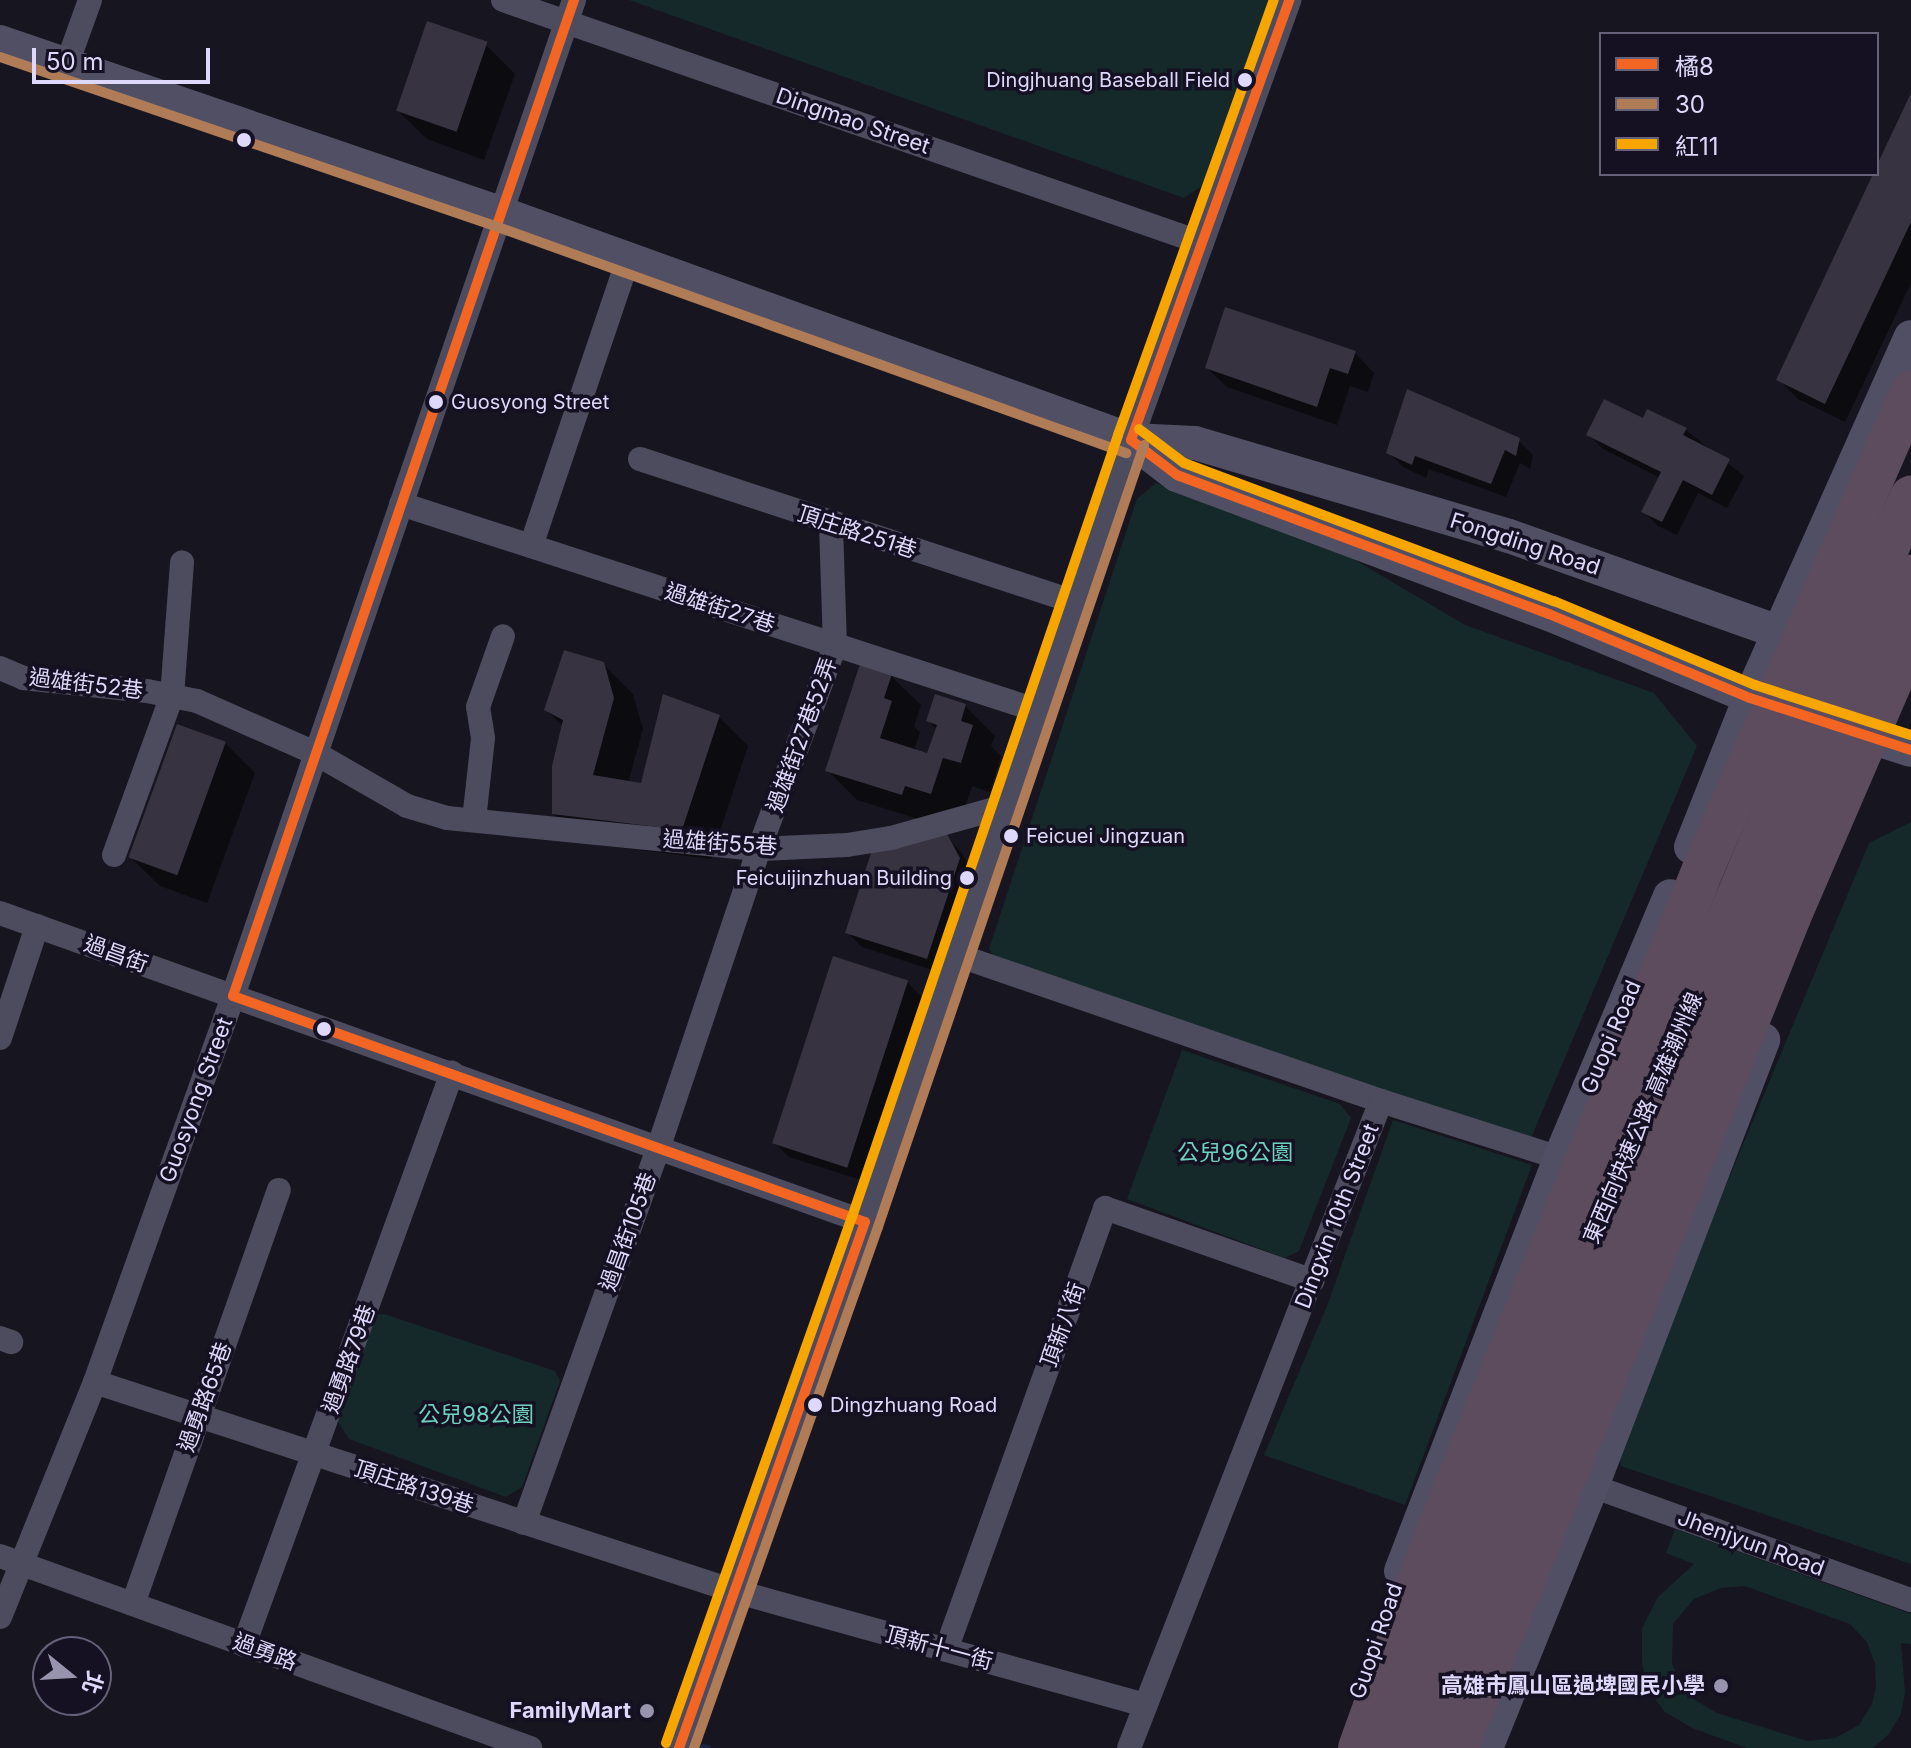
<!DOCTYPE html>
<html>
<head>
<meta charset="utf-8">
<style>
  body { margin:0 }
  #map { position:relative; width:1911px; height:1748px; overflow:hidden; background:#17151f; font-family:Inter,"Noto Sans TC",sans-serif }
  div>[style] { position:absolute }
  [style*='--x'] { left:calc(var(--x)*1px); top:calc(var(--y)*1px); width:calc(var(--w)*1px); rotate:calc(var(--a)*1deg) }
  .green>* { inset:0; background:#15292a }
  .shadow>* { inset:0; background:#0007 }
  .stream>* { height:7px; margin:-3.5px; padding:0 3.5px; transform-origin:3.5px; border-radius:3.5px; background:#162544 }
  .building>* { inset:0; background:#373341; transform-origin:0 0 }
  .street>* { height:24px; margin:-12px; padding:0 12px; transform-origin:12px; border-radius:12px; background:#4d4b5e }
  .secondary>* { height:34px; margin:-17px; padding:0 17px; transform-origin:17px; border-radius:17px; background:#514f64 }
  .highway>* { height:42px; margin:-21px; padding:0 21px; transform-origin:21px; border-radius:21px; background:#5c4c5e }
  .highway-bridge>* { height:42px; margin:-21px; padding:0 21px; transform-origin:21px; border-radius:21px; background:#5c4c5e }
  .bus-1>* { height:10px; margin:-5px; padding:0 5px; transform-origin:5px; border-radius:5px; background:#f26522 }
  .bus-2>* { height:10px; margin:-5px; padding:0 5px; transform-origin:5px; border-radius:5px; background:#b07c57 }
  .bus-3>* { height:10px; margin:-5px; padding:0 5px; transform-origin:5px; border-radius:5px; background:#f7a600 }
  .dots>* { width:22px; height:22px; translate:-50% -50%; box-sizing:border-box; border:4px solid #151123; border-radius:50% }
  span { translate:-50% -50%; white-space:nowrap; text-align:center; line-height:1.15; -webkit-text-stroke:7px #151123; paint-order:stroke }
  .bus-label { font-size:20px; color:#ded8fa }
  .right { translate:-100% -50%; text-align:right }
  .left { translate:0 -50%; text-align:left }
  .street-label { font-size:22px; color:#ded8fa }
  .park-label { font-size:22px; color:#6cd2be }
  .poi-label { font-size:22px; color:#ded8fa; font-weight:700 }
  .legend { position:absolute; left:1599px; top:32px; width:280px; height:144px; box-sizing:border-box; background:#151123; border:2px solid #656179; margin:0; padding:10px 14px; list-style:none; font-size:24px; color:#ded8fa }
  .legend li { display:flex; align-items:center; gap:16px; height:40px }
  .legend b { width:40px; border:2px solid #656179 }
  .north { position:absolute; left:32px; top:1636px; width:80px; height:80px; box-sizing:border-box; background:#151123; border:2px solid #656179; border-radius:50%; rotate:108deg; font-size:22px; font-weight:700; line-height:32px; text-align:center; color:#ded8fa }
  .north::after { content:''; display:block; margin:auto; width:28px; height:36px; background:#9894ad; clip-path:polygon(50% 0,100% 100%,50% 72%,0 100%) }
  .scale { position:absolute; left:32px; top:48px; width:178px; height:36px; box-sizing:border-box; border:4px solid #ded8fa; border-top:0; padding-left:10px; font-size:24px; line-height:28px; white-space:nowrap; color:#ded8fa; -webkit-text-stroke:6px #151123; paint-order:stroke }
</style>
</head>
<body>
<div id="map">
  <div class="green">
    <i style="clip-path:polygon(629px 0,1271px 0,1205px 184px,1184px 198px)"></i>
    <i style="clip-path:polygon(1156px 483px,1340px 551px,1465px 625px,1654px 693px,1697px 746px,1528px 1145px,1001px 967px,989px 949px,1137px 499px)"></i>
    <i style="clip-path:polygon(1911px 822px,1911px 1564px,1621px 1466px,1617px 1446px,1869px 843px)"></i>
    <i style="clip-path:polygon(1182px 1050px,1340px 1104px,1351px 1118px,1299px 1251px,1285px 1258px,1127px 1199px)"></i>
    <i style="clip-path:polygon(1393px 1120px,1532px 1165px,1405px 1505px,1264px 1455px,1327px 1306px)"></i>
    <i style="clip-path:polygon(384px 1314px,555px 1371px,560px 1381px,522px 1487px,506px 1497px,349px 1439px,337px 1420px,373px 1315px)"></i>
    <i style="clip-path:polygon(evenodd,1675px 1529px,1911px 1614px,1911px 1644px,1901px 1643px,1905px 1692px,1901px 1714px,1889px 1734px,1873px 1748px,1747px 1748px,1692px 1728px,1665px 1712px,1648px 1690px,1642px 1663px,1642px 1628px,1658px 1597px,1694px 1564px,1666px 1553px,1675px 1529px,1745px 1586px,1850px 1624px,1867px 1642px,1875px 1664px,1876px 1687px,1872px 1704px,1859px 1725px,1835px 1738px,1807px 1741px,1717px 1713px,1687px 1695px,1672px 1664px,1673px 1624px,1694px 1599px,1721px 1588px,1745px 1586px)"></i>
  </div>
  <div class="shadow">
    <i style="clip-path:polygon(485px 44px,515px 74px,484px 160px,427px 139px,397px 110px)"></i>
    <i style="clip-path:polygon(1911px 97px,1911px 283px,1845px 422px,1798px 399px,1778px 379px)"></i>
    <i style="clip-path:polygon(1355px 353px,1374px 373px,1368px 392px,1350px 386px,1337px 425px,1227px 387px,1207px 368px)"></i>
    <i style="clip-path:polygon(1643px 421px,1686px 430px,1744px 476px,1727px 508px,1698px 493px,1677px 535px,1658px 526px,1644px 512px,1660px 478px,1603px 449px,1589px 435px)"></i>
    <i style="clip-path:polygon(1518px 440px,1533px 455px,1530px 469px,1520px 463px,1506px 497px,1429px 469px,1426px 478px,1403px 467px,1388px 452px)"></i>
    <i style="clip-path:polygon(603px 664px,633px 694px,643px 729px,628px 783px,642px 785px,719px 717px,748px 746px,711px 859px,583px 843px,554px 814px,563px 726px,546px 710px)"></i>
    <i style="clip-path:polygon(891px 676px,921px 705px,914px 726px,920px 732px,914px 751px,929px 756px,937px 729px,928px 721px,965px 706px,995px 736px,991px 746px,1001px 756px,990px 792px,972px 786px,960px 822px,931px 823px,857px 800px,827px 770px)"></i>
    <i style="clip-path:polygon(225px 743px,255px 773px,207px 903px,160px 886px,130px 857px)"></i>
    <i style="clip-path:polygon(946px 837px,961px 852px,974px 874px,941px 973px,862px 947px,848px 933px)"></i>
    <i style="clip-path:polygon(907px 982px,922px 997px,861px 1180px,789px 1157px,774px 1142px)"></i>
  </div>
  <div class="stream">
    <i style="--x:703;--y:1747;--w:4;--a:14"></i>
  </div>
  <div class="building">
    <i style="left:427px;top:21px;width:64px;height:95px;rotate:19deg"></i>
    <i style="clip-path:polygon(1911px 93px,1911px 222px,1825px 404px,1776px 380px,1873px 174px,1877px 174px,1877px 165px)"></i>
    <i style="clip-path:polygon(1225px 307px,1356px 351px,1348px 374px,1330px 368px,1317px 407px,1205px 368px)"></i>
    <i style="clip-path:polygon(1407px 389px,1520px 438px,1516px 456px,1505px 450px,1491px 484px,1415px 456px,1412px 465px,1386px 453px)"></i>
    <i style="clip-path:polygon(1604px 399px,1643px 418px,1647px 409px,1687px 428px,1683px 435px,1730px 459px,1712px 495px,1683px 480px,1662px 522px,1641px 512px,1661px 472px,1586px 435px)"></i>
    <i style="clip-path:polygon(564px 650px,604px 662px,614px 698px,593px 775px,641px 783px,663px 694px,720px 715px,682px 830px,552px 814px,552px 766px,563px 720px,544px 710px)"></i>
    <i style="clip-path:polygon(860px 664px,892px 674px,884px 698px,892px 701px,880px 738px,927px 753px,937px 725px,926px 721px,935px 694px,966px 704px,961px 721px,973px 725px,961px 763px,943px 758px,931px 794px,905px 786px,902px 795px,825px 771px)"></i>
    <i style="left:177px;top:724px;width:52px;height:142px;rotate:20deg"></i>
    <i style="clip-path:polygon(947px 834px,960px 858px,927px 959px,845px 933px,872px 850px)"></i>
    <i style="left:833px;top:956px;width:79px;height:197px;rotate:18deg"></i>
  </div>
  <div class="street">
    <i style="--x:503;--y:0;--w:740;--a:19.17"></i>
    <i style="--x:67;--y:64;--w:68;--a:-70.2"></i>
    <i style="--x:640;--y:459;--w:458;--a:18.2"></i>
    <i style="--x:401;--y:504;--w:671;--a:17.98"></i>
    <i style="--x:531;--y:546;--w:303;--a:-71.3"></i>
    <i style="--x:0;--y:668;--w:25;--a:23"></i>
    <i style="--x:23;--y:678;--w:125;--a:6"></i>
    <i style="--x:147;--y:691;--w:51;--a:11.3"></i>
    <i style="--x:197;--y:701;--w:129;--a:23.8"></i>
    <i style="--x:315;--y:753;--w:106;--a:29.9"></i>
    <i style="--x:407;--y:806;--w:42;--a:16.7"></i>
    <i style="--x:447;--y:818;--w:314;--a:5.7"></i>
    <i style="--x:759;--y:849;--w:88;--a:-2.6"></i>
    <i style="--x:847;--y:845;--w:45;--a:-9"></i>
    <i style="--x:891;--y:838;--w:123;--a:-15.6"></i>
    <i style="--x:474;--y:820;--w:82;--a:-83.7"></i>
    <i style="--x:483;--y:738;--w:31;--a:-99"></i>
    <i style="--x:478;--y:707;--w:75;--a:-70.6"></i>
    <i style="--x:114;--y:855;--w:169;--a:-70"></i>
    <i style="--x:172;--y:696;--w:134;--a:-85.7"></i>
    <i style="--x:0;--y:913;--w:919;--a:19.66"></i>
    <i style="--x:957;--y:955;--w:448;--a:19"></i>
    <i style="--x:1381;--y:1101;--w:694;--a:111.28"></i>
    <i style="--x:0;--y:1038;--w:118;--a:-71.7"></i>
    <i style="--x:1381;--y:1101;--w:188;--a:17.7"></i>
    <i style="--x:0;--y:1338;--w:12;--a:20"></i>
    <i style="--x:95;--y:1382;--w:672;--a:18.11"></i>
    <i style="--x:734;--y:1591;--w:427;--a:15.5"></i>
    <i style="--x:1592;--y:1486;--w:339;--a:19.7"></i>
    <i style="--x:524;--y:1523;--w:400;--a:-70.3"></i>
    <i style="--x:659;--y:1146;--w:313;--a:-71.4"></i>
    <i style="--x:759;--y:849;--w:217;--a:-69.5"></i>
    <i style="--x:835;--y:646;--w:122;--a:-91.9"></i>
    <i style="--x:0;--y:1556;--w:564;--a:19.91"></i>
    <i style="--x:133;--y:1604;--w:439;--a:-70.6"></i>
    <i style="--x:0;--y:1617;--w:253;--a:-68"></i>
    <i style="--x:95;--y:1382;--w:410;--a:-70.3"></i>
    <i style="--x:233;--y:996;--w:1053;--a:-71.1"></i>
    <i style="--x:244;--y:1645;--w:609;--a:-70.02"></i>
    <i style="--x:946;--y:1650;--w:470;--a:-70.2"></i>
    <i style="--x:1105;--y:1208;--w:220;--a:19.3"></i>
    <i style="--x:679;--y:1748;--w:558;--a:-70.53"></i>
    <i style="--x:865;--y:1222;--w:826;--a:-71.21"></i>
    <i style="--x:1131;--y:440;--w:468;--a:-70.2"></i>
  </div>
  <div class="secondary">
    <i style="--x:0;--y:42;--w:528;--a:18.88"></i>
    <i style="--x:500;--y:213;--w:671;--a:19.79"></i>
    <i style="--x:1131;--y:440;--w:64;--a:2.7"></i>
    <i style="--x:1195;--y:443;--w:327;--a:16.5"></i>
    <i style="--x:1509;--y:536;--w:337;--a:19.6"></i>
    <i style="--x:1131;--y:440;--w:58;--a:37.3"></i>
    <i style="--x:1177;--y:475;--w:397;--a:20.5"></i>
    <i style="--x:1549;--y:614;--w:239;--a:22.4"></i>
    <i style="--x:1843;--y:728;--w:71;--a:17.9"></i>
    <i style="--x:1691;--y:847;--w:160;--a:-68.4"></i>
    <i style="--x:1750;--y:698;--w:395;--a:-66"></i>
    <i style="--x:1401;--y:1571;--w:443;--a:-68.9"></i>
    <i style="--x:1560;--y:1158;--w:284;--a:-67.2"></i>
    <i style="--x:1486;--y:1748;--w:283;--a:-68"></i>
    <i style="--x:1592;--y:1486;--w:478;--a:-69"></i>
  </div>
  <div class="highway">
    <i style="--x:1359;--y:1748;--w:227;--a:-70.2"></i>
    <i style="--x:1436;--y:1534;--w:717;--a:-68.12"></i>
    <i style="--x:1703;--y:869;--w:520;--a:-66.44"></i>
    <i style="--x:1457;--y:1748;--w:895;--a:-68.16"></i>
    <i style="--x:1790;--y:917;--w:306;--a:-66.7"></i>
  </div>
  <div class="highway-bridge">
    <i style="--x:1398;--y:1748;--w:485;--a:-69.4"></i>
    <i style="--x:1569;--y:1294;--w:680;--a:-67.06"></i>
    <i style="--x:1834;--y:668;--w:188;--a:-65.8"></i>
    <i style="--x:1432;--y:1748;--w:474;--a:-69.2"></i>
    <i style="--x:1600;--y:1305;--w:793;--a:-66.9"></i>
  </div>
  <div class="bus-1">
    <i style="--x:1131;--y:440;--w:58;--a:37.3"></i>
    <i style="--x:1177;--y:475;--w:397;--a:20.5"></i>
    <i style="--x:1549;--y:614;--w:218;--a:22.7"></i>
    <i style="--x:1750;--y:698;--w:169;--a:17.9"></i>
    <i style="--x:1131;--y:440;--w:468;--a:-70.2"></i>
    <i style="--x:233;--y:996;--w:1053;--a:-71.1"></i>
    <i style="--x:233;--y:996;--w:671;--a:19.68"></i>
    <i style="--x:679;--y:1748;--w:558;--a:-70.53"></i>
  </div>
  <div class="bus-2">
    <i style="--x:0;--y:57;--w:523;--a:18.85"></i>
    <i style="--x:495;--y:226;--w:671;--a:19.79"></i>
    <i style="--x:694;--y:1748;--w:553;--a:-70.55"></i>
    <i style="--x:878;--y:1227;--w:826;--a:-71.21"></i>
  </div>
  <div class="bus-3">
    <i style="--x:1139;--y:429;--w:56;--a:37.1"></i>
    <i style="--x:1184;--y:463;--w:395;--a:20.5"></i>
    <i style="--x:1554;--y:601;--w:218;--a:22.7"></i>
    <i style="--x:1755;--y:685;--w:164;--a:17.8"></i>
    <i style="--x:666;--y:1743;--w:558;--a:-70.53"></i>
    <i style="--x:852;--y:1217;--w:826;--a:-71.21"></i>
    <i style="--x:1118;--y:435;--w:462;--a:-70.3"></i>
  </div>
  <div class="dots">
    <i style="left:1245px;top:80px;background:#ded8fa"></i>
    <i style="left:244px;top:140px;background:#ded8fa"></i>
    <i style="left:436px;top:402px;background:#ded8fa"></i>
    <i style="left:1011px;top:836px;background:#ded8fa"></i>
    <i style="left:967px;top:878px;background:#ded8fa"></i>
    <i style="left:324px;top:1029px;background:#ded8fa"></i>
    <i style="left:815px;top:1405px;background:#ded8fa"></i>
    <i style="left:1721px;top:1686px;background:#9894ad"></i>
    <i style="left:647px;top:1711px;background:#9894ad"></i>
  </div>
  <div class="bus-label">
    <span class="right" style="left:1230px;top:80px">Dingjhuang Baseball Field</span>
    <span class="left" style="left:451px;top:402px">Guosyong Street</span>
    <span class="left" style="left:1026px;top:836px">Feicuei Jingzuan</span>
    <span class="right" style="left:952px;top:878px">Feicuijinzhuan Building</span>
    <span class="left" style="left:830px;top:1405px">Dingzhuang Road</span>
  </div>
  <div class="street-label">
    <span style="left:853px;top:121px;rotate:19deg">Dingmao Street</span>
    <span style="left:857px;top:532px;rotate:18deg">頂庄路251巷</span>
    <span style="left:1525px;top:544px;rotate:18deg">Fongding Road</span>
    <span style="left:720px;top:608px;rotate:18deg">過雄街27巷</span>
    <span style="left:86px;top:684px;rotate:7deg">過雄街52巷</span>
    <span style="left:802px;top:735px;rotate:-70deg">過雄街27巷52弄</span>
    <span style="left:720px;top:843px;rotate:4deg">過雄街55巷</span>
    <span style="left:116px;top:954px;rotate:20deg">過昌街</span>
    <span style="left:1611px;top:1037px;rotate:-67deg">Guopi Road</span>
    <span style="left:196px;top:1100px;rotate:-70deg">Guosyong Street</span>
    <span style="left:1643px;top:1118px;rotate:-67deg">東西向快速公路 高雄潮州線</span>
    <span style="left:1337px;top:1216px;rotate:-69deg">Dingxin 10th Street</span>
    <span style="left:628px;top:1232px;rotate:-70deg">過昌街105巷</span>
    <span style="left:1063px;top:1325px;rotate:-70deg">頂新八街</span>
    <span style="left:349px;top:1359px;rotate:-70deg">過勇路79巷</span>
    <span style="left:205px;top:1397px;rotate:-70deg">過勇路65巷</span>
    <span style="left:414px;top:1487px;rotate:18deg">頂庄路139巷</span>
    <span style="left:1751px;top:1543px;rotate:20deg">Jhenjyun Road</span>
    <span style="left:1376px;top:1641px;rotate:-71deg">Guopi Road</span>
    <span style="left:939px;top:1648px;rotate:15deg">頂新十一街</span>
    <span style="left:265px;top:1652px;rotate:20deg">過勇路</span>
  </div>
  <div class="park-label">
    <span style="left:1235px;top:1153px">公兒96公園</span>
    <span style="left:476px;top:1415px">公兒98公園</span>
  </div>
  <div class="poi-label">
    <span class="right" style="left:1705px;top:1686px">高雄市鳳山區過埤國民小學</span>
    <span class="right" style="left:631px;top:1711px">FamilyMart</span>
  </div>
  <ul class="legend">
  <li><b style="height:10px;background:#f26522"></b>橘8</li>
  <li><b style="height:10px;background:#b07c57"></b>30</li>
  <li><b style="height:10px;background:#f7a600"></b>紅11</li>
  </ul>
  <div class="north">北</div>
  <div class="scale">50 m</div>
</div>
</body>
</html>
